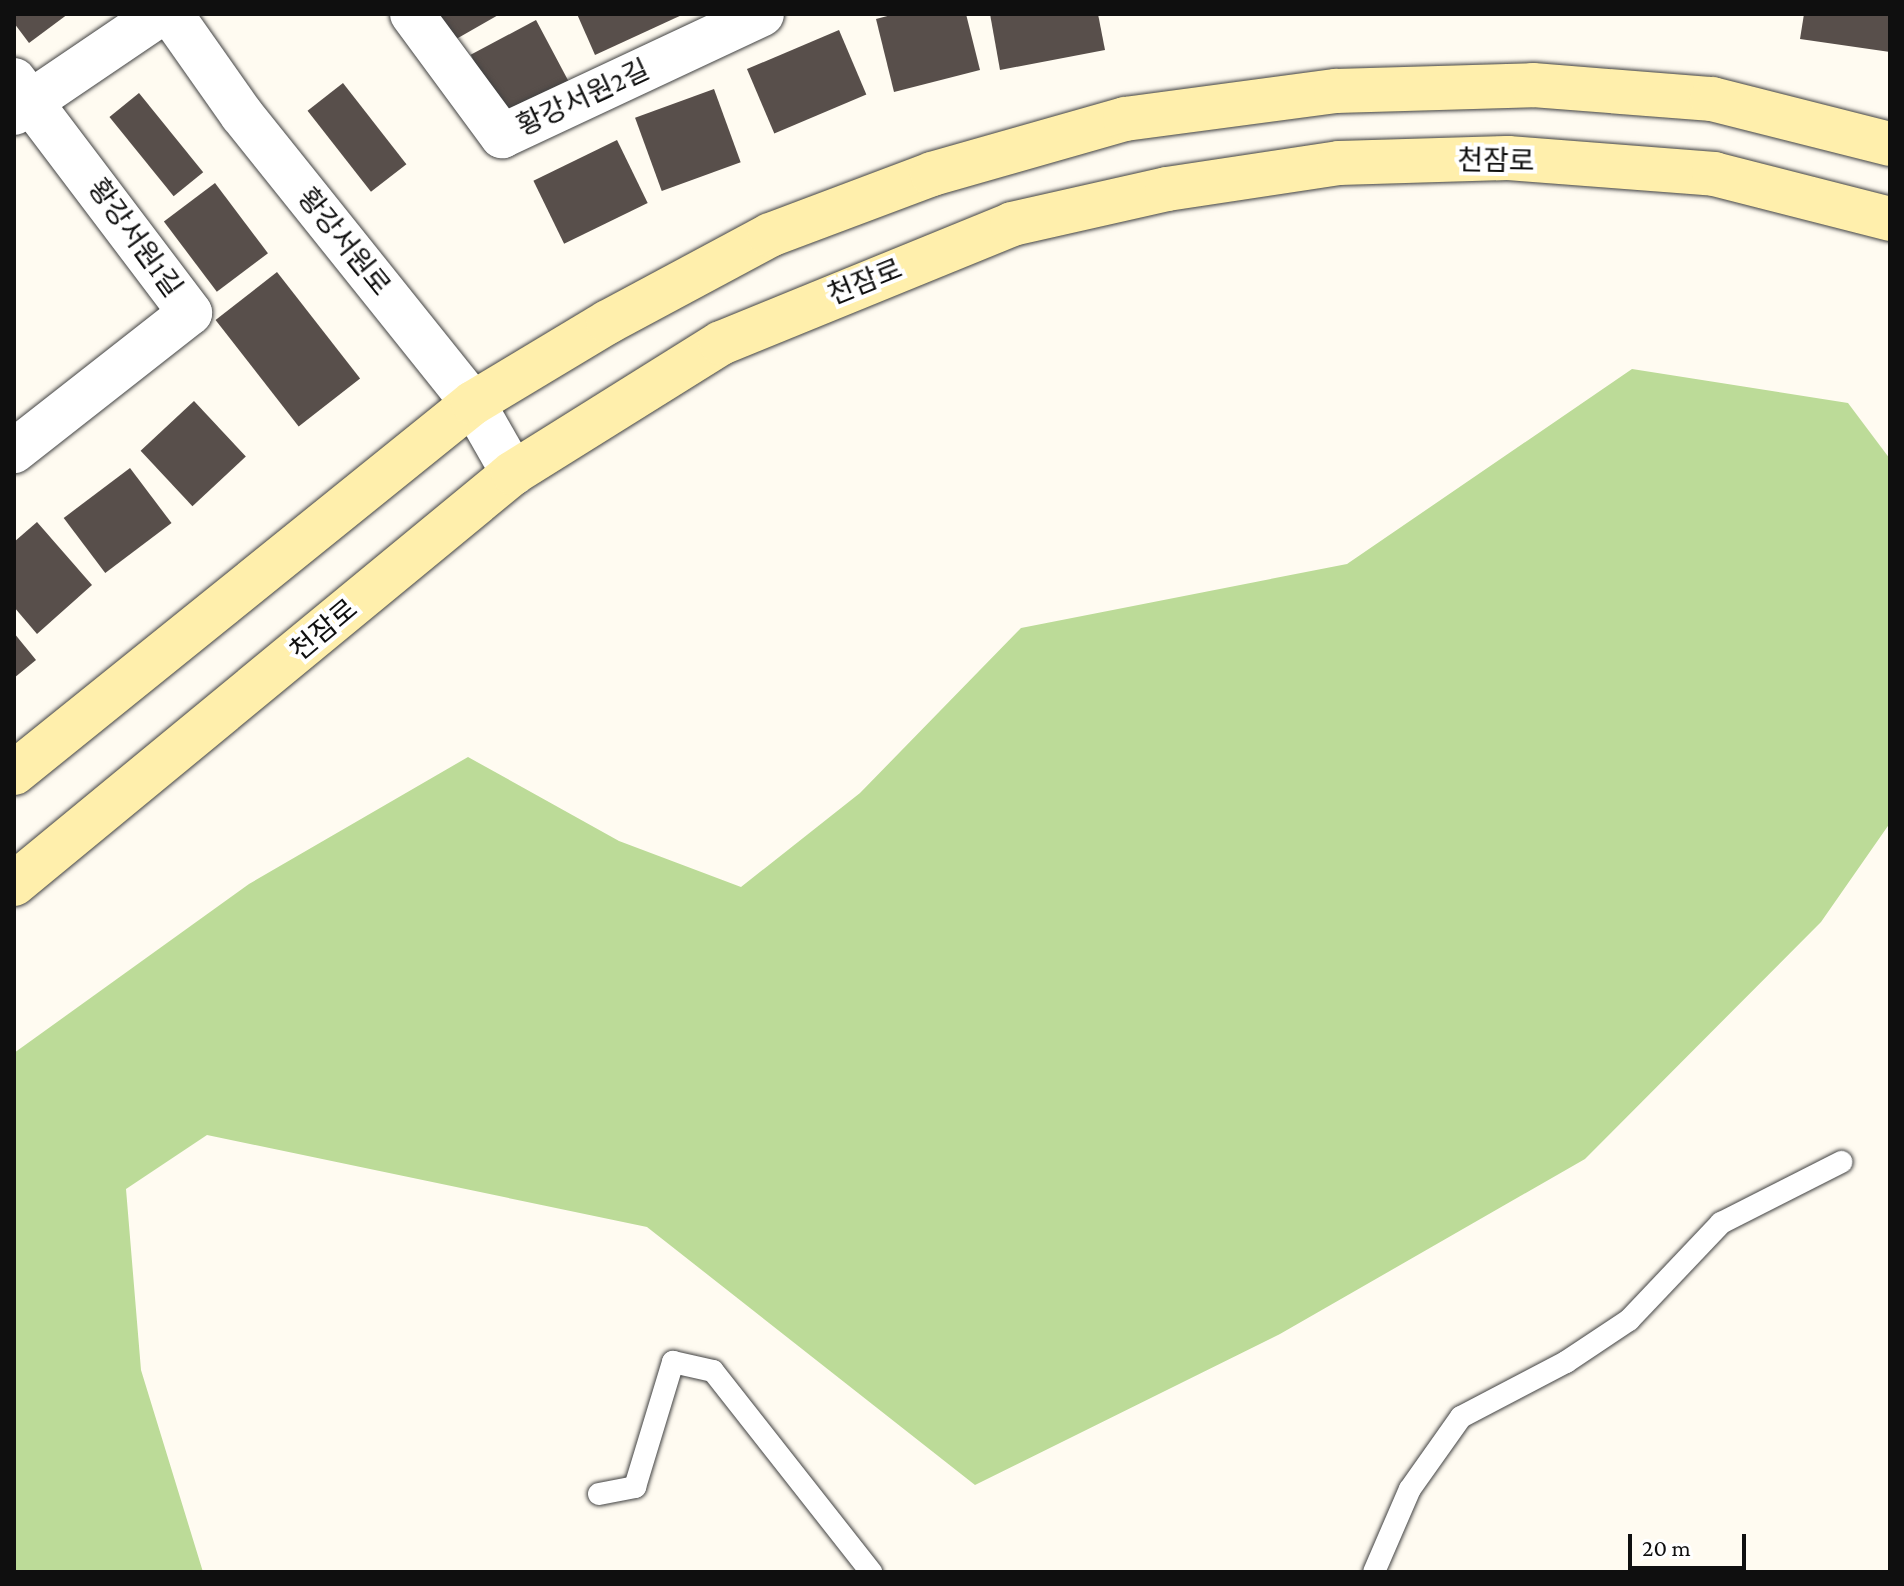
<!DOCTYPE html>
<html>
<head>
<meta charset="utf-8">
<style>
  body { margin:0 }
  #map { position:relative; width:1904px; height:1586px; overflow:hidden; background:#fffbf1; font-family:"Crimson Pro","Noto Sans KR",serif }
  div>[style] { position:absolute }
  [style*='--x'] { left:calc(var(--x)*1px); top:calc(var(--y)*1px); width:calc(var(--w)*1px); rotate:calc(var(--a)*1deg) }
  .forest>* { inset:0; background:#bcdb98 }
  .building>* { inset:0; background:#584f4b; transform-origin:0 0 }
  .roads { filter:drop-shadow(0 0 2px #424242) drop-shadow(0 0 2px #424242) }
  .lane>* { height:22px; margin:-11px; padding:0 11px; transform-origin:11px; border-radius:11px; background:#fff }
  .street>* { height:44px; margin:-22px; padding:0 22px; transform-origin:22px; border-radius:22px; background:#fff }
  .secondary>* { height:44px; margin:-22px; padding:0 22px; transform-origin:22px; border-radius:22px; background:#ffefac }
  span { translate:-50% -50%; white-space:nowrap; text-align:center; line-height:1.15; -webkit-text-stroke:8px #fff; paint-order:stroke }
  .street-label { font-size:28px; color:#0f0f0f }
  .frame { position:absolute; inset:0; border:16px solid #0f0f0f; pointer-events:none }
  .scale { position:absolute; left:1628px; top:1534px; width:118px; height:36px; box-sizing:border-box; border:4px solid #0f0f0f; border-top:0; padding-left:10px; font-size:24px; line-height:28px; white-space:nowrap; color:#0f0f0f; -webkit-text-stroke:6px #fff; paint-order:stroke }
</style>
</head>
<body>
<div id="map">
  <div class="forest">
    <i style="clip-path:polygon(1632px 369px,1848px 403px,1890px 459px,1890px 823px,1821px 922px,1585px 1159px,1280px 1334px,975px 1485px,647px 1227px,207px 1135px,126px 1189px,141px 1370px,203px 1572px,14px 1572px,14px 1053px,249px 884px,468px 757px,619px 841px,741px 887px,860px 793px,1021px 628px,1347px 564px)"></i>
  </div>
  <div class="building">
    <i style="clip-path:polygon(14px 14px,68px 14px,29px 43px,14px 23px)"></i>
    <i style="clip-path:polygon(426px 14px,500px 14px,444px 46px)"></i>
    <i style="clip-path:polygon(577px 14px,684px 14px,595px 55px)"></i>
    <i style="clip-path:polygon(895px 14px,966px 14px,980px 70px,894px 92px,876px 19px)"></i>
    <i style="clip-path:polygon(990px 14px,1098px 14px,1105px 50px,1000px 70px)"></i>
    <i style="clip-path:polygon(1804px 14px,1890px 14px,1890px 52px,1800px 39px)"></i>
    <i style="left:536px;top:20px;width:75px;height:74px;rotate:62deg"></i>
    <i style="left:839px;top:30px;width:70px;height:100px;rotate:67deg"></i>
    <i style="left:343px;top:83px;width:103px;height:45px;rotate:52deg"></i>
    <i style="left:714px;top:89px;width:78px;height:84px;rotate:70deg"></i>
    <i style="left:139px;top:93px;width:102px;height:38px;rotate:51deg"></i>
    <i style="left:617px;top:140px;width:70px;height:93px;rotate:64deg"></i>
    <i style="left:215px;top:183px;width:88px;height:64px;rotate:53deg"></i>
    <i style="left:277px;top:272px;width:135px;height:78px;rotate:52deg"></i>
    <i style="left:194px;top:401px;width:76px;height:73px;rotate:47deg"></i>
    <i style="left:130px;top:468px;width:69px;height:83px;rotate:53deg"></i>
    <i style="clip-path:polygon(37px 522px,92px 585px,37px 634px,14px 607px,14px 542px)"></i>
    <i style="clip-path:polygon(14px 633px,36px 660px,14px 678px)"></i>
  </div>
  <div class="roads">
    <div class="lane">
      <i style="--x:599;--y:1494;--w:37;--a:-11"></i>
      <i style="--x:635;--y:1487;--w:131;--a:-73.1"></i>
      <i style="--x:673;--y:1362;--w:41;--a:12.7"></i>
      <i style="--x:713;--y:1371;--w:256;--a:51.8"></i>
      <i style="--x:1374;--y:1572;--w:90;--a:-66.6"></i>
      <i style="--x:1410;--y:1489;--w:88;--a:-54.7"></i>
      <i style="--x:1461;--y:1417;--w:119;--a:-27.6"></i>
      <i style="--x:1566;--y:1362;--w:76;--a:-33.7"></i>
      <i style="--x:1629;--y:1320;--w:134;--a:-46.5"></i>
      <i style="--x:1721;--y:1223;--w:135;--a:-26.9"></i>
    </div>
    <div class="street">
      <i style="--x:171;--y:14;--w:123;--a:54.9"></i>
      <i style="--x:242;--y:115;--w:369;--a:51.3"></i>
      <i style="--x:473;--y:403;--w:81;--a:60.3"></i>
      <i style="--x:412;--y:14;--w:152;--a:53.6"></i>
      <i style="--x:502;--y:136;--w:287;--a:-25.1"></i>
      <i style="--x:14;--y:80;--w:292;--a:52.9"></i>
      <i style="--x:190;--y:313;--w:224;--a:141.9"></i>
      <i style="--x:14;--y:113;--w:176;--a:-34.1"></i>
    </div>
    <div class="secondary">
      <i style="--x:14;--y:773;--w:590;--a:-38.87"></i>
      <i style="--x:473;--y:403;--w:157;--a:-31"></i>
      <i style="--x:608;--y:322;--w:184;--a:-28.2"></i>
      <i style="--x:770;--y:235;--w:173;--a:-20.6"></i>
      <i style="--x:932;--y:174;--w:201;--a:-15.9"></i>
      <i style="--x:1125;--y:119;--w:213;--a:-7.6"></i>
      <i style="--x:1336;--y:91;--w:197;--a:-1.7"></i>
      <i style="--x:1533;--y:85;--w:180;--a:4.5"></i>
      <i style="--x:1712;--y:99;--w:184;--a:14.2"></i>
      <i style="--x:14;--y:884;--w:646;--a:-39.48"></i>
      <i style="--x:513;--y:473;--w:245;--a:-32"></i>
      <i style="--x:721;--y:343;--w:314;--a:-22.2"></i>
      <i style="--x:1012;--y:224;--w:159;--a:-12.7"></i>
      <i style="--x:1167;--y:189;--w:174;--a:-8.6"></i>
      <i style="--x:1339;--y:163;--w:169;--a:-1.7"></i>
      <i style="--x:1508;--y:158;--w:207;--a:4.4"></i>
      <i style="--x:1714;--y:174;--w:182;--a:14.3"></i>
    </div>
  </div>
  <div class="street-label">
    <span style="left:583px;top:98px;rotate:-25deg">황강서원2길</span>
    <span style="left:1496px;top:161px;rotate:1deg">천잠로</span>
    <span style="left:135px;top:238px;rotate:54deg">황강서원1길</span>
    <span style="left:344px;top:242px;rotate:51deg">황강서원로</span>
    <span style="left:865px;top:282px;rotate:-22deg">천잠로</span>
    <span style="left:324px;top:630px;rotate:-40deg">천잠로</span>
  </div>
  <div class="frame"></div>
  <div class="scale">20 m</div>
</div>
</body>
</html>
